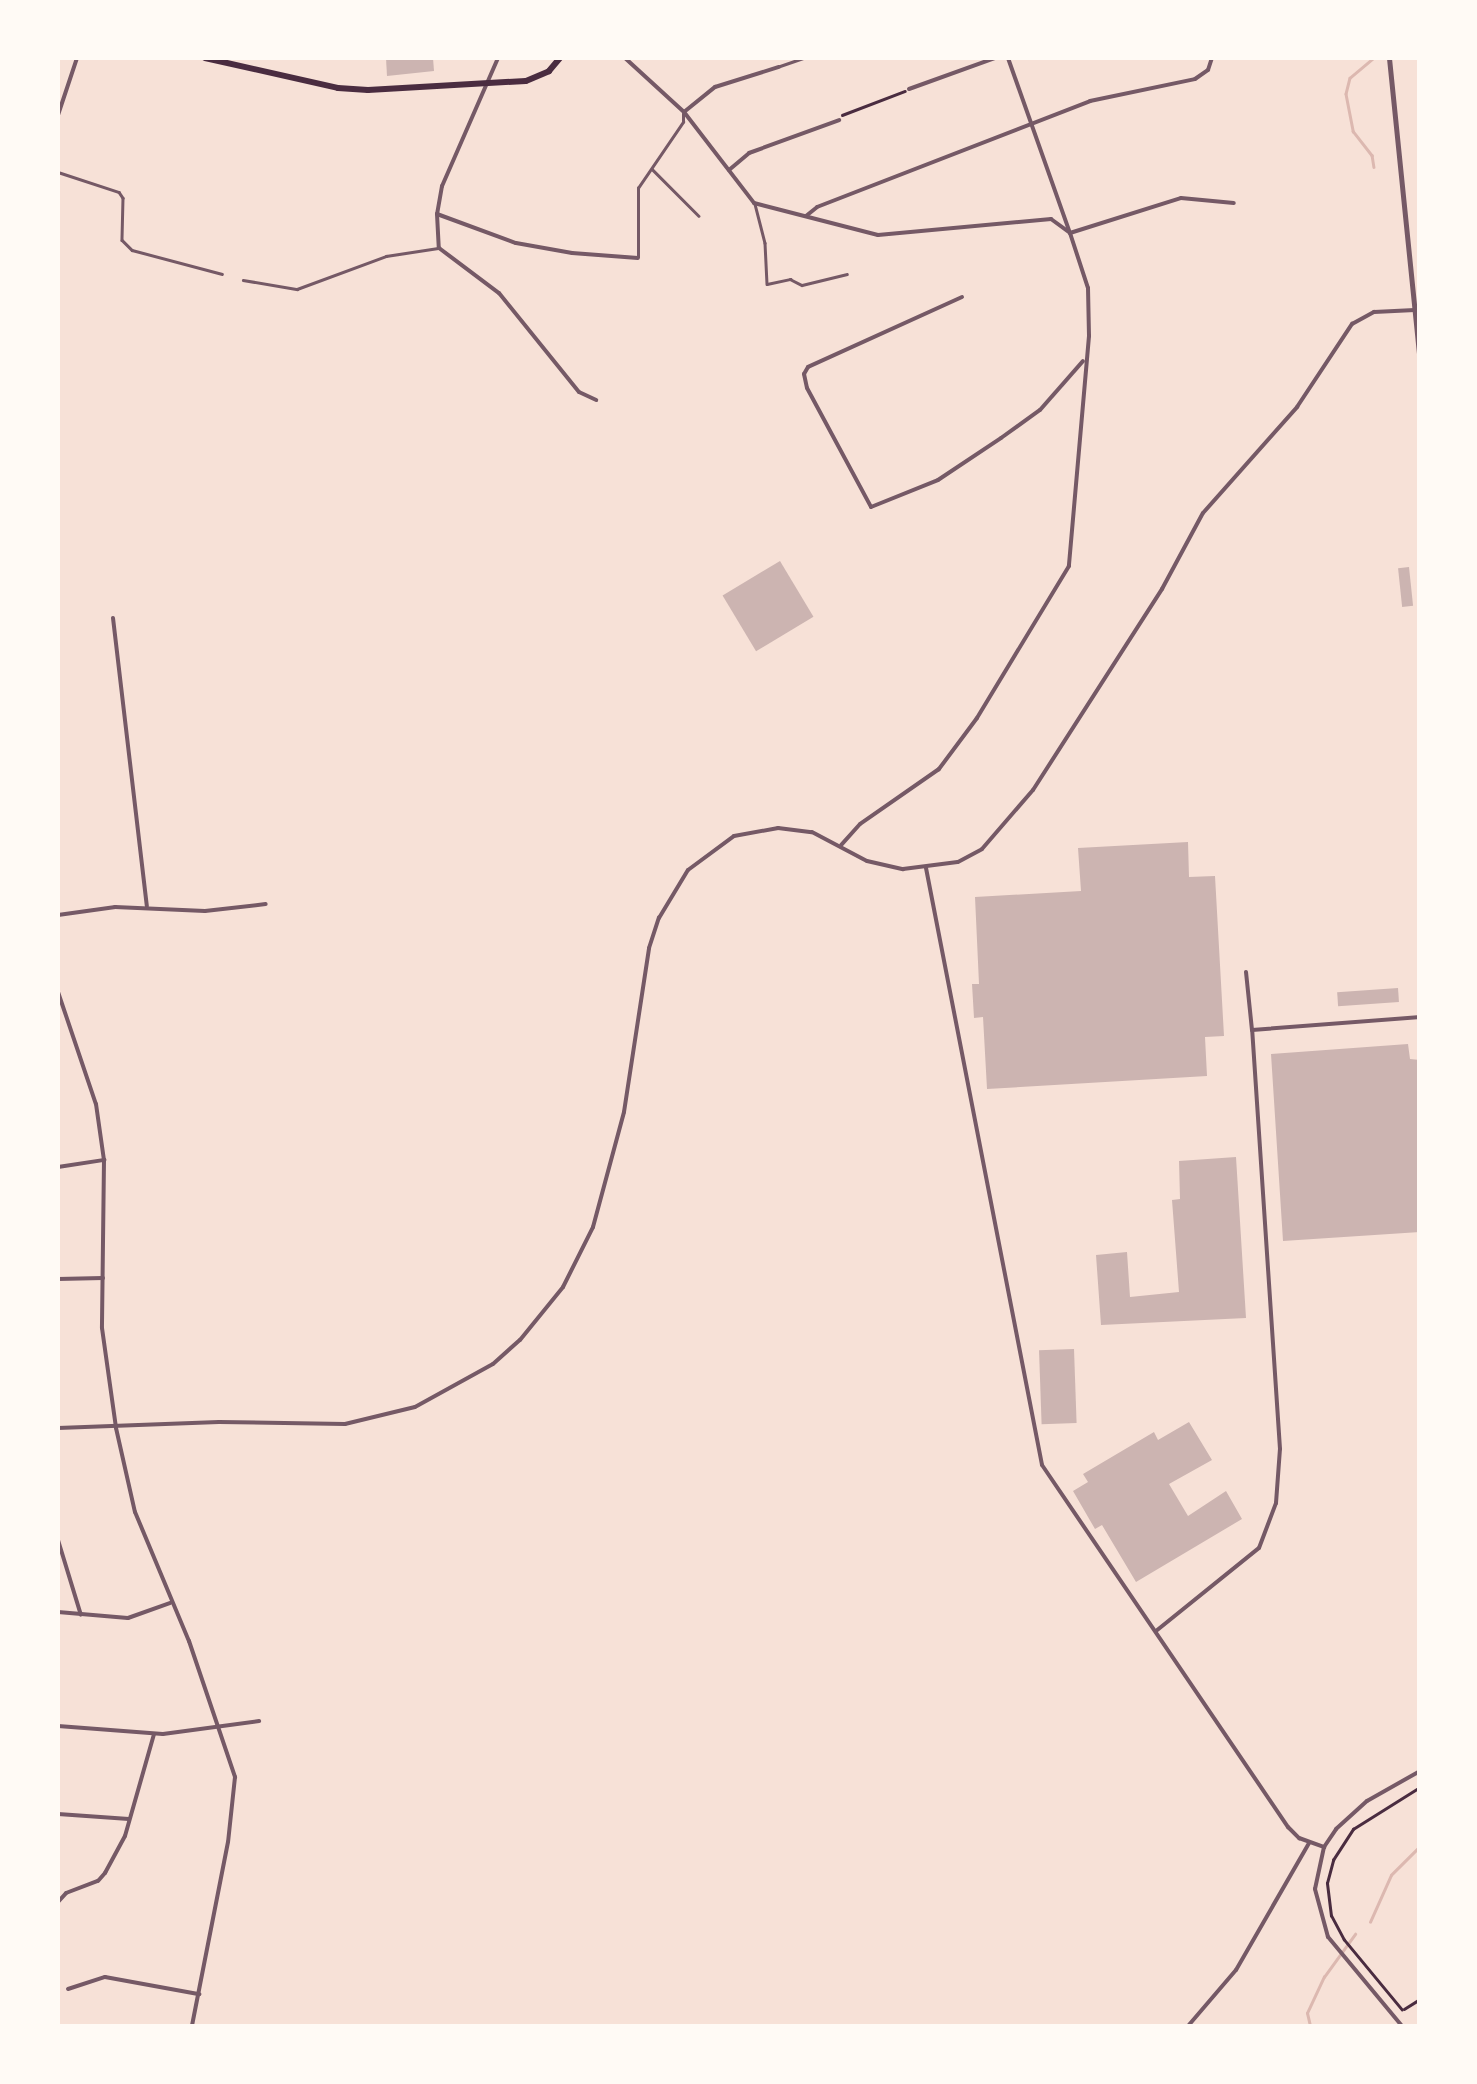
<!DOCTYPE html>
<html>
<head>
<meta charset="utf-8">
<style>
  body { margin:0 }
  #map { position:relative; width:1477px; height:2084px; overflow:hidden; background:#f7e1d7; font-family:"Sofia Sans Condensed",sans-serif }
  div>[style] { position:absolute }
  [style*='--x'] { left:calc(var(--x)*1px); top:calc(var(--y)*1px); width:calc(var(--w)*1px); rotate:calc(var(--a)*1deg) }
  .stream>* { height:2.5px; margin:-1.25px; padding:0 1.25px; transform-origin:1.25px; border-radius:1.25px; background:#dcb8b0 }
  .building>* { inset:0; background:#ccb4b1; transform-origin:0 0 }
  .path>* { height:2.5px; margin:-1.25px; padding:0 1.25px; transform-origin:1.25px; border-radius:1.25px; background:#4a2c40 }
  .service>* { height:2.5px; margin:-1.25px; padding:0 1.25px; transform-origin:1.25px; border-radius:1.25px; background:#755966 }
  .minor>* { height:4px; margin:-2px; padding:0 2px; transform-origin:2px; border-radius:2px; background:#755966 }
  .tertiary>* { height:5px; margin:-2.5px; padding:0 2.5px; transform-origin:2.5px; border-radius:2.5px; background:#755966 }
  .secondary>* { height:6px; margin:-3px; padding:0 3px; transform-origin:3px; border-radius:3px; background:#4a2c40 }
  span { translate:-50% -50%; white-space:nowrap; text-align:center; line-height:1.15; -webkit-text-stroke:10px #fffaf5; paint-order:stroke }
  .frame { position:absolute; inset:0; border:60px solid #fffaf5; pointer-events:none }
</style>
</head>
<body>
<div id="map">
  <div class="stream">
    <i style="--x:1374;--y:58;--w:31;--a:140"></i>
    <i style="--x:1350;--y:78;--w:16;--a:104"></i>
    <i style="--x:1346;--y:94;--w:38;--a:79"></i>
    <i style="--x:1353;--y:131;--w:31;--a:52"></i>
    <i style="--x:1372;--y:155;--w:12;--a:81"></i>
    <i style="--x:1370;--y:1922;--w:51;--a:-65.9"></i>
    <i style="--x:1391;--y:1875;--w:41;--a:-45"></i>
    <i style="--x:1310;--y:2026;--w:13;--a:-103"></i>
    <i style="--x:1307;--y:2013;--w:40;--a:-65"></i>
    <i style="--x:1324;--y:1977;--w:53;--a:-54.2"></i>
  </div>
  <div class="building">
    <i style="clip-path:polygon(386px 58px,433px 58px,434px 71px,387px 76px)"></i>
    <i style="left:780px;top:561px;width:65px;height:67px;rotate:59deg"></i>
    <i style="left:1409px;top:567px;width:39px;height:11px;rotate:84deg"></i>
    <i style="clip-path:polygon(1188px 842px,1189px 877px,1215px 876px,1224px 1036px,1205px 1037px,1207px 1076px,987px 1089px,983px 1017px,974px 1018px,972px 984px,979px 984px,975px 897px,1081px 891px,1078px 848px)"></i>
    <i style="left:1398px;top:988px;width:14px;height:61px;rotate:86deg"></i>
    <i style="clip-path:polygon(1408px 1044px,1410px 1059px,1420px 1060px,1420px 1232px,1283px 1241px,1271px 1054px)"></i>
    <i style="clip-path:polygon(1236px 1157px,1246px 1318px,1101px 1325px,1096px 1255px,1127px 1252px,1130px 1297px,1179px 1292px,1172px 1200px,1180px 1199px,1179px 1161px)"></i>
    <i style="left:1074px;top:1349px;width:74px;height:35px;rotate:88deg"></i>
    <i style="clip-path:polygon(1189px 1422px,1212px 1460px,1169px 1484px,1188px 1516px,1226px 1491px,1242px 1519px,1136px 1582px,1102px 1525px,1095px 1529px,1073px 1491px,1088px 1482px,1083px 1474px,1154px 1432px,1158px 1440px)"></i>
  </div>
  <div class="path">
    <i style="--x:842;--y:115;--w:67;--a:-20.9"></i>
    <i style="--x:1404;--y:2009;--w:19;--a:-32"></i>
    <i style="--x:1402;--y:2010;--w:91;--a:-129.6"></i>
    <i style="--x:1344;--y:1940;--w:27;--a:-118"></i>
    <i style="--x:1331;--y:1916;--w:33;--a:-97"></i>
    <i style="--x:1327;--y:1883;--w:24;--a:-75"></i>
    <i style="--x:1333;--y:1860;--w:37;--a:-57"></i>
    <i style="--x:1353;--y:1829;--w:79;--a:-32.1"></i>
  </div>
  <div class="service">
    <i style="--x:780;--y:66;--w:24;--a:-19"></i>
    <i style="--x:652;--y:169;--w:66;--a:45"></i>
    <i style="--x:58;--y:172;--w:64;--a:18.2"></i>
    <i style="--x:119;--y:192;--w:7;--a:56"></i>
    <i style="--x:123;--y:198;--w:42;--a:91.4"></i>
    <i style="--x:122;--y:240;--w:14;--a:45"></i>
    <i style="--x:132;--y:250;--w:93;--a:14.9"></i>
    <i style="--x:755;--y:204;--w:40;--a:75.6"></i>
    <i style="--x:765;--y:243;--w:41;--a:87.2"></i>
    <i style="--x:767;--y:284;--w:24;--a:-12"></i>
    <i style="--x:790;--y:279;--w:13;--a:27"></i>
    <i style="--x:802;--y:285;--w:46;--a:-13.7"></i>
    <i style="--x:638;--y:257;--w:69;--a:-90"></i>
    <i style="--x:638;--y:188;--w:80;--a:-55.7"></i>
    <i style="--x:683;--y:122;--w:8;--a:-90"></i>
    <i style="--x:243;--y:280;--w:55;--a:9.5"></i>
    <i style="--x:297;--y:289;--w:95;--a:-20.3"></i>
    <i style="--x:386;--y:256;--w:54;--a:-8.6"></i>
  </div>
  <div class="minor">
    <i style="--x:498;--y:58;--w:140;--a:113.6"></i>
    <i style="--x:442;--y:186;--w:28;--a:100"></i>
    <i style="--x:437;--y:214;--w:34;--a:87"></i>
    <i style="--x:439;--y:248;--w:75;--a:36.9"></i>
    <i style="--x:499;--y:293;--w:127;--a:51.1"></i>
    <i style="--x:579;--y:392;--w:19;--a:25"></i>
    <i style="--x:625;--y:58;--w:80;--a:42.5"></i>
    <i style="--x:684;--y:112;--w:115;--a:52.4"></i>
    <i style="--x:754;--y:203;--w:128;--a:14.5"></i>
    <i style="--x:878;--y:235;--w:174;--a:-5.3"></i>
    <i style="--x:1051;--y:219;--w:24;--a:36"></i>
    <i style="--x:1070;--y:233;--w:58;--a:71.9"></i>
    <i style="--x:1088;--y:288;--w:48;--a:88.8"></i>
    <i style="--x:1089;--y:336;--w:231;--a:95"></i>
    <i style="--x:1069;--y:566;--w:178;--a:121.2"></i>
    <i style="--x:977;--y:718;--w:64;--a:126.7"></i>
    <i style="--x:939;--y:769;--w:96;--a:145.2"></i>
    <i style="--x:860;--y:824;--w:28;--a:132"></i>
    <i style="--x:1008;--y:58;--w:186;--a:70.5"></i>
    <i style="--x:1070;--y:233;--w:116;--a:-17.5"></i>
    <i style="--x:1181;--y:198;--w:53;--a:5.4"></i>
    <i style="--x:909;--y:89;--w:91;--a:-19.8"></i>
    <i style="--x:684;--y:112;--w:40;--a:-39"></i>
    <i style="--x:715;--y:87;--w:67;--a:-17.4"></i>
    <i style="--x:58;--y:115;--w:60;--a:-71.6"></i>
    <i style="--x:729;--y:170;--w:26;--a:-40"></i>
    <i style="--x:749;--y:153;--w:96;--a:-20.1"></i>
    <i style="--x:437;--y:214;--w:84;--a:20.2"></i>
    <i style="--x:516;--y:243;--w:57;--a:10.1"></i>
    <i style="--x:572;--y:253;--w:66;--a:4.3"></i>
    <i style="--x:806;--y:216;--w:14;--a:-39"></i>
    <i style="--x:817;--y:207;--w:293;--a:-21.2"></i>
    <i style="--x:1090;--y:101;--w:107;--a:-11.8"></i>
    <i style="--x:1195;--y:79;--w:16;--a:-35"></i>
    <i style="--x:1208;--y:70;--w:13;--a:-72"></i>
    <i style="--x:962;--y:297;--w:169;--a:155.6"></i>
    <i style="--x:808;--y:367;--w:8;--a:120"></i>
    <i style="--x:804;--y:374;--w:14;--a:78"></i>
    <i style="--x:807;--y:388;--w:135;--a:61.7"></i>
    <i style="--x:871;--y:507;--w:72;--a:-21.9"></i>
    <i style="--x:938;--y:480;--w:76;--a:-33.7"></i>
    <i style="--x:1001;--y:438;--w:48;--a:-35.7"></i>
    <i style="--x:1040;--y:410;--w:65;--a:-48.7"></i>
    <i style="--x:113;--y:618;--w:290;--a:83.3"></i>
    <i style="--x:926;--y:868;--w:608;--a:79"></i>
    <i style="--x:1042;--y:1465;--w:438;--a:55.8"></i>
    <i style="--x:1288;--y:1827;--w:16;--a:45"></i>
    <i style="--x:1299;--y:1838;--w:27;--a:20"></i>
    <i style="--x:58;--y:915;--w:58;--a:-8"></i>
    <i style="--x:115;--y:907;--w:90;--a:2.5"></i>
    <i style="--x:205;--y:911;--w:61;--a:-6.5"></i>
    <i style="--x:1246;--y:972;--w:58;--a:84.1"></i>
    <i style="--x:1252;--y:1030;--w:169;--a:-4.4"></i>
    <i style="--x:58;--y:992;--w:118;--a:71.3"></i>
    <i style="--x:96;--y:1104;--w:57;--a:81.9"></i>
    <i style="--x:104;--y:1160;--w:168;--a:90.7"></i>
    <i style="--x:102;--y:1328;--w:101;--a:82"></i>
    <i style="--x:116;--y:1428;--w:86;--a:77.3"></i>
    <i style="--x:135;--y:1512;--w:140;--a:67.3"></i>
    <i style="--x:189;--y:1641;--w:144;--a:71.3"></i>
    <i style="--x:235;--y:1777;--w:65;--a:96.1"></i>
    <i style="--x:228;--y:1842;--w:187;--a:101.1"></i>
    <i style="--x:58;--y:1167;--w:47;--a:-8.7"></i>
    <i style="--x:58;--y:1279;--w:45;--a:-1.3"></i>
    <i style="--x:58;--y:1428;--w:161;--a:-2.1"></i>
    <i style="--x:219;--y:1422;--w:126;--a:0.9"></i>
    <i style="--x:345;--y:1424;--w:72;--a:-13.7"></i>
    <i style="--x:415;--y:1407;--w:89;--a:-28.9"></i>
    <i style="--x:493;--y:1364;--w:36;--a:-42"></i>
    <i style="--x:520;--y:1340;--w:68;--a:-50.9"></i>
    <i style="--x:563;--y:1287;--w:67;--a:-63.4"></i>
    <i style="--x:593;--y:1227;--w:119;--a:-74.9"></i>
    <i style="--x:624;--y:1112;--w:166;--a:-81.3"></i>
    <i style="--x:649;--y:948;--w:32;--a:-72"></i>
    <i style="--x:659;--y:918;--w:56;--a:-58.9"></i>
    <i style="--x:688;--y:870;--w:57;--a:-36.5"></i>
    <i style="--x:734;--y:836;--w:45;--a:-10.3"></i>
    <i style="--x:778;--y:828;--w:34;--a:7"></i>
    <i style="--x:812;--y:832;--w:62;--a:27.8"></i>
    <i style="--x:867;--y:861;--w:37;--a:13"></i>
    <i style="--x:903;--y:869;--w:55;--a:-7.3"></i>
    <i style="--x:958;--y:862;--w:27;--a:-28"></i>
    <i style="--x:982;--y:849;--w:78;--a:-49.2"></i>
    <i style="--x:1033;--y:790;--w:239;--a:-57.3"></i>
    <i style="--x:1162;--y:589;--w:86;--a:-61.7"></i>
    <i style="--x:1203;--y:513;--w:142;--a:-48.4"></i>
    <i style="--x:1297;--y:407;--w:100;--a:-56.5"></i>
    <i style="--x:1352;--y:324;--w:25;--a:-29"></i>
    <i style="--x:1374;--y:312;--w:41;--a:-2.8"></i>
    <i style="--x:58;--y:1540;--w:78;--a:73"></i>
    <i style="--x:58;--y:1612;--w:70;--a:4.9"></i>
    <i style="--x:128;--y:1618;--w:45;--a:-19.7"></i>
    <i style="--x:1156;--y:1631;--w:132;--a:-38.9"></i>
    <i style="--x:1259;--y:1548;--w:48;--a:-69.3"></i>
    <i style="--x:1276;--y:1503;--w:54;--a:-85.8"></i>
    <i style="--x:1280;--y:1449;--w:420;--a:-93.8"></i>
    <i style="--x:58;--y:1726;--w:105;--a:4.4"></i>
    <i style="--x:163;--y:1734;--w:97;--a:-7.7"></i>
    <i style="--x:58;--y:1814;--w:71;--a:4"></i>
    <i style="--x:58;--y:1902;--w:12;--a:-48"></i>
    <i style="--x:66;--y:1893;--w:34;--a:-21"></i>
    <i style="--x:98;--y:1881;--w:11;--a:-49"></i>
    <i style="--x:105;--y:1873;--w:42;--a:-61.6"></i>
    <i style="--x:125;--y:1836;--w:106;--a:-74.1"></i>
    <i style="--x:68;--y:1989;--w:39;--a:-18"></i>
    <i style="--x:105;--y:1977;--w:96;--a:10.3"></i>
    <i style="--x:1188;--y:2026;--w:74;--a:-49.4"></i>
    <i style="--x:1236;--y:1970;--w:146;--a:-60.1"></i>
    <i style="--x:1402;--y:2026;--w:116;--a:-129.7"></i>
    <i style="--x:1328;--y:1937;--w:50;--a:-105.2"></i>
    <i style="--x:1315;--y:1889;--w:43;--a:-77.9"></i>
    <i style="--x:1324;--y:1847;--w:22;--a:-56"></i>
    <i style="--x:1336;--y:1829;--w:42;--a:-42.1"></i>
    <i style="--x:1367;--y:1801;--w:61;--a:-29.5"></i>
  </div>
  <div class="tertiary">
    <i style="--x:1389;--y:58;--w:305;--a:84.2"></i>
  </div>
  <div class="secondary">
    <i style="--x:205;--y:58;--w:136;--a:12.7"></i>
    <i style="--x:338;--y:88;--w:30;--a:4"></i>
    <i style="--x:368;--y:90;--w:158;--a:-3.3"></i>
    <i style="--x:526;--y:81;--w:25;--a:-23"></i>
    <i style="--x:549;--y:71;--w:17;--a:-50"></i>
  </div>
  <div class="frame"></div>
</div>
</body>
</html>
